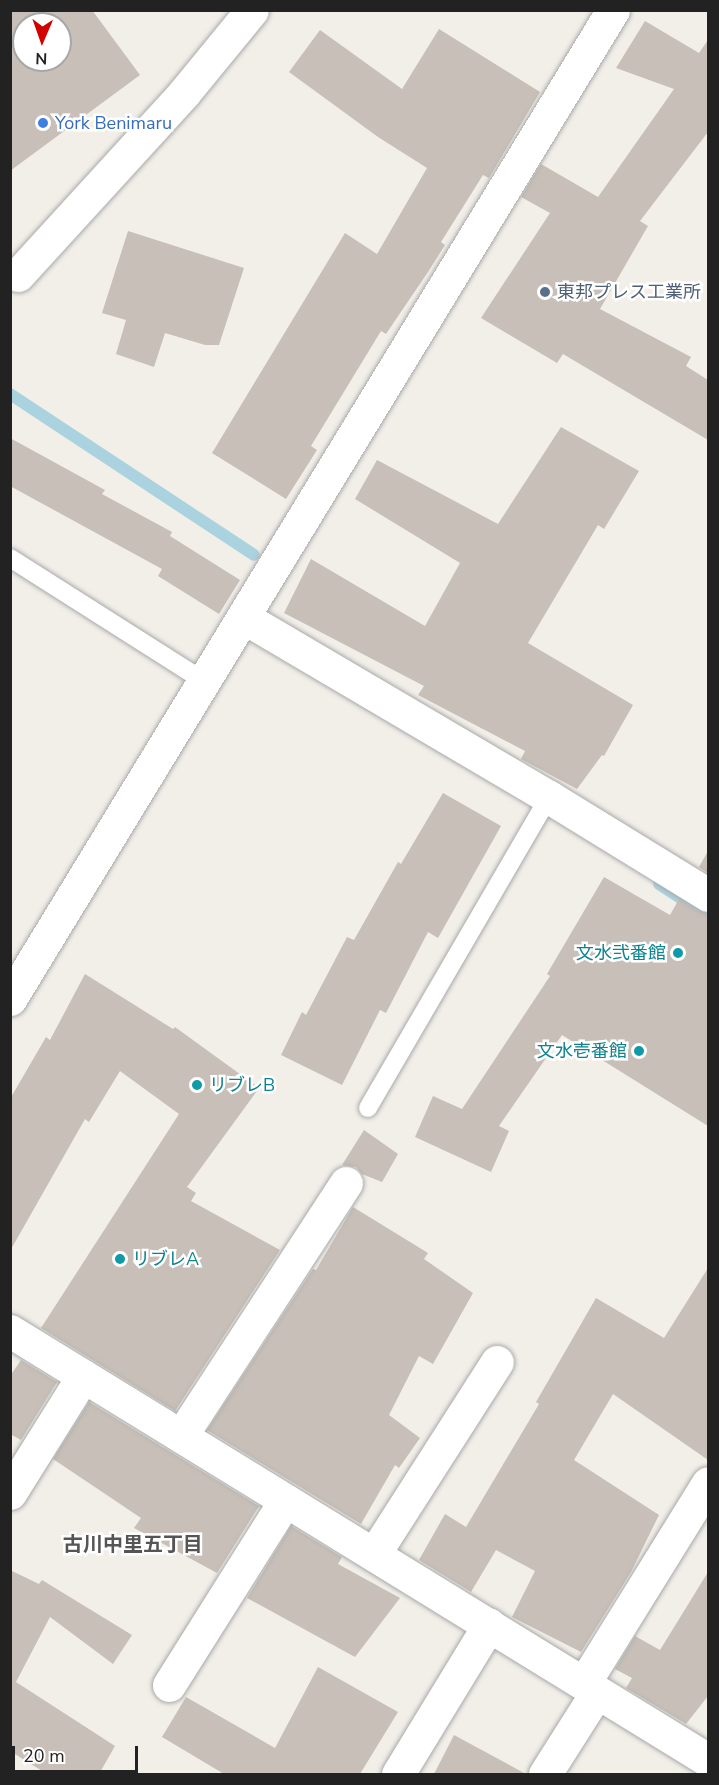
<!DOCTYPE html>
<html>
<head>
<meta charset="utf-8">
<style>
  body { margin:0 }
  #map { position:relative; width:719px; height:1785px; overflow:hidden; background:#f2efe9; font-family:"Nunito Sans","Noto Sans JP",sans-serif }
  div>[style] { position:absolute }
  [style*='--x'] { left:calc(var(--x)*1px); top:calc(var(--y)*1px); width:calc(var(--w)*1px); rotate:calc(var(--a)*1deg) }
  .stream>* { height:12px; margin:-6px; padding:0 6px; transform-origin:6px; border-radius:6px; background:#aad3df }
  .building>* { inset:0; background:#c7bfb8 }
  .roads { filter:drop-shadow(0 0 2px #a9a9a9) drop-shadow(0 0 2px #a9a9a9) }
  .lane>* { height:18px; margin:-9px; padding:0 9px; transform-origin:9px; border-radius:9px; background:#fff }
  .street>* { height:33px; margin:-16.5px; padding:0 16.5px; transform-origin:16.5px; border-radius:16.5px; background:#fff }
  .dots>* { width:16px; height:16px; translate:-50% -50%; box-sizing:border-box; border:3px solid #fff; border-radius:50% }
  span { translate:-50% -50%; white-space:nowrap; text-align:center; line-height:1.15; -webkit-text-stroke:5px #fff; paint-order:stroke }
  .shop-label { font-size:18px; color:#366cbe }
  .left { translate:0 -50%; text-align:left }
  .service-label { font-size:18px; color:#4e5e75 }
  .culture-label { font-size:18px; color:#0d838f }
  .right { translate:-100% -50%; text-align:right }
  .neighbourhood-label { font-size:20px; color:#555; font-weight:700 }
  .frame { position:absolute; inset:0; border:12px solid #222; pointer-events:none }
  .north { position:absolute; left:12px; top:12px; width:60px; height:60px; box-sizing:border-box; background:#fff; border:2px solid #a7a7a7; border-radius:50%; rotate:182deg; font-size:16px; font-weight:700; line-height:24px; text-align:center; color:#222 }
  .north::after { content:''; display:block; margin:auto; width:21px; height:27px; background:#d40000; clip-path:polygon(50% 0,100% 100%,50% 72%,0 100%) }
  .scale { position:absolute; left:12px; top:1746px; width:126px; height:27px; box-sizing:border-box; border:3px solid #222; border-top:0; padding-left:8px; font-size:18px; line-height:21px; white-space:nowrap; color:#222; -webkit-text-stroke:4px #fff; paint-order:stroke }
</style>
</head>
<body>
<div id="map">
  <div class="stream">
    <i style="--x:10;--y:394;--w:292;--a:33.4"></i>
    <i style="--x:659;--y:884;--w:59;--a:33.1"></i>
  </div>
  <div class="building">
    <i style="clip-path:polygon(evenodd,10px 10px,92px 10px,140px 75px,10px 171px,10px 10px,24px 24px,60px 24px,60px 60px,24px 60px,24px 24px)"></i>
    <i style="clip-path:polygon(645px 21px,699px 53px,708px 40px,708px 132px,640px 221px,648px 226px,600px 309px,691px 357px,686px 366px,708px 380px,708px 440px,563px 354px,557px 363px,481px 318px,550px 213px,521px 197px,541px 164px,598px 197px,674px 89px,616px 68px)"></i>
    <i style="clip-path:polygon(439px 29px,540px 92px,489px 178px,483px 175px,441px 242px,445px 245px,428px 272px,386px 334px,381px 331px,311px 446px,317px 450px,286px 499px,212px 453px,345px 233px,377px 254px,427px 168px,378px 137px,289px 72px,320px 30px,402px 89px)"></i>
    <i style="clip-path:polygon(128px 231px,244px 268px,219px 345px,205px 345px,165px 333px,154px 367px,116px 354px,126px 320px,102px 313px)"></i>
    <i style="clip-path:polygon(561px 427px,639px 471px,604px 529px,598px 525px,528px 643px,633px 705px,604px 756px,602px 755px,577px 789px,521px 759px,525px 751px,418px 695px,424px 686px,284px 613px,311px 559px,425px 626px,460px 563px,355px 499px,377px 460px,498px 524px)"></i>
    <i style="clip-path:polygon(10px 438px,105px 490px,102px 494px,172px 532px,170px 536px,240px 580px,219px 614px,158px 576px,162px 569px,10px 486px)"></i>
    <i style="clip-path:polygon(443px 793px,501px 826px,438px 938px,428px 932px,386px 1013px,380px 1010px,342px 1085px,281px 1055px,302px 1012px,306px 1015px,347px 937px,354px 940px,398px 862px,401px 864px)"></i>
    <i style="clip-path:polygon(708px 851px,708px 873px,699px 867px)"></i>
    <i style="clip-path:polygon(604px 877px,670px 915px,679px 899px,698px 911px,708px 914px,708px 1126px,562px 1035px,499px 1126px,509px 1131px,491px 1172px,415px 1137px,433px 1096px,462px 1109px,550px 976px,547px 974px)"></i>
    <i style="clip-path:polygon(85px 974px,173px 1029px,175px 1027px,259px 1088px,187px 1187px,196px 1193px,191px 1201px,280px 1250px,175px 1411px,41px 1328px,179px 1114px,120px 1071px,89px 1122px,85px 1119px,10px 1251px,10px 1099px,46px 1037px,50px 1040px)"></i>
    <i style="clip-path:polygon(364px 1130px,398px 1154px,382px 1182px,362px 1174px,356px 1167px,342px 1165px)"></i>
    <i style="clip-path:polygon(353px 1207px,428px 1253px,424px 1259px,473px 1293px,433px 1364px,419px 1356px,389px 1415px,420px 1438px,399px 1468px,395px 1465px,361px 1524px,207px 1430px,313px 1269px,316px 1270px)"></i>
    <i style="clip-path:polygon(708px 1268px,708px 1460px,613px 1394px,574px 1460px,659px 1515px,631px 1572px,581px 1652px,512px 1617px,535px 1571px,496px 1550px,471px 1592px,419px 1560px,445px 1514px,466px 1527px,539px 1404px,536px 1402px,596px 1298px,664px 1338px)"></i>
    <i style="clip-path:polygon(21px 1360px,57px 1382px,21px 1440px,10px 1434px,10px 1376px)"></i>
    <i style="clip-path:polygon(89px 1402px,259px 1506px,217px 1573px,134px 1528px,141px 1518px,53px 1459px)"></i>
    <i style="clip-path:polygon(291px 1526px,342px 1557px,338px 1564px,400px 1598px,355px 1657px,247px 1598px)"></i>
    <i style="clip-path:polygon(10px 1570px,39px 1584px,42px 1580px,132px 1635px,113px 1664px,50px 1617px,16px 1682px,115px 1746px,99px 1774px,47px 1774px,10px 1751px)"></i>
    <i style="clip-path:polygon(708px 1572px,708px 1696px,686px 1724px,626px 1688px,632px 1678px,615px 1669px,635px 1636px,660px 1650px)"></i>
    <i style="clip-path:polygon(318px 1667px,398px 1712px,360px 1774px,224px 1774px,162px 1737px,186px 1697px,275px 1748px)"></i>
    <i style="clip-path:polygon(454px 1735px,526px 1774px,434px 1774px)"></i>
  </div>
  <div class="roads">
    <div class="lane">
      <i style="--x:10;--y:558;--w:230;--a:32.4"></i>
      <i style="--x:368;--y:1108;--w:360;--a:-59.8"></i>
    </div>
    <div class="street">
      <i style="--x:18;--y:275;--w:246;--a:-47.6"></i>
      <i style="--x:184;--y:93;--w:107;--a:-50.7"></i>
      <i style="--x:243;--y:617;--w:355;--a:30.5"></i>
      <i style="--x:549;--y:797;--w:187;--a:31.6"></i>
      <i style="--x:10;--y:999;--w:1158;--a:-58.63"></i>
      <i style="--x:10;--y:1331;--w:819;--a:31.58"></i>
      <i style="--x:181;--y:1436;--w:302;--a:-56.9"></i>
      <i style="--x:10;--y:1493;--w:138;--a:-58"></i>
      <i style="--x:374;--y:1554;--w:228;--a:-57.4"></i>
      <i style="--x:584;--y:1683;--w:235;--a:-58.2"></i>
      <i style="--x:169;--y:1685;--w:218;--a:-57.8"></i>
      <i style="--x:398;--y:1774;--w:175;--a:-58.6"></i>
      <i style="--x:545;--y:1774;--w:97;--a:-57.6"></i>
    </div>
  </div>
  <div class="dots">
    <i style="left:43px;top:123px;background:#3f7fe0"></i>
    <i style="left:545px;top:292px;background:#5c6f8a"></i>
    <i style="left:678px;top:953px;background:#0f9aa8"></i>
    <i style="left:639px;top:1051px;background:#0f9aa8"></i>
    <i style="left:197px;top:1085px;background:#0f9aa8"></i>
    <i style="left:120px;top:1259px;background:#0f9aa8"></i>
  </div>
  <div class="shop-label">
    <span class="left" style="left:55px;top:123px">York Benimaru</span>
  </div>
  <div class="service-label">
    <span class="left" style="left:557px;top:292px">東邦プレス工業所</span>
  </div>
  <div class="culture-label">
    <span class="right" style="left:666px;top:953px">文水弐番館</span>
    <span class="right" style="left:627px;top:1051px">文水壱番館</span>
    <span class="left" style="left:209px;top:1085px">リブレB</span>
    <span class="left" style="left:132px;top:1259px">リブレA</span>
  </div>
  <div class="neighbourhood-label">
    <span style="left:133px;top:1544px">古川中里五丁目</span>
  </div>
  <div class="frame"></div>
  <div class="north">N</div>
  <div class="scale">20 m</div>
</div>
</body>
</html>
